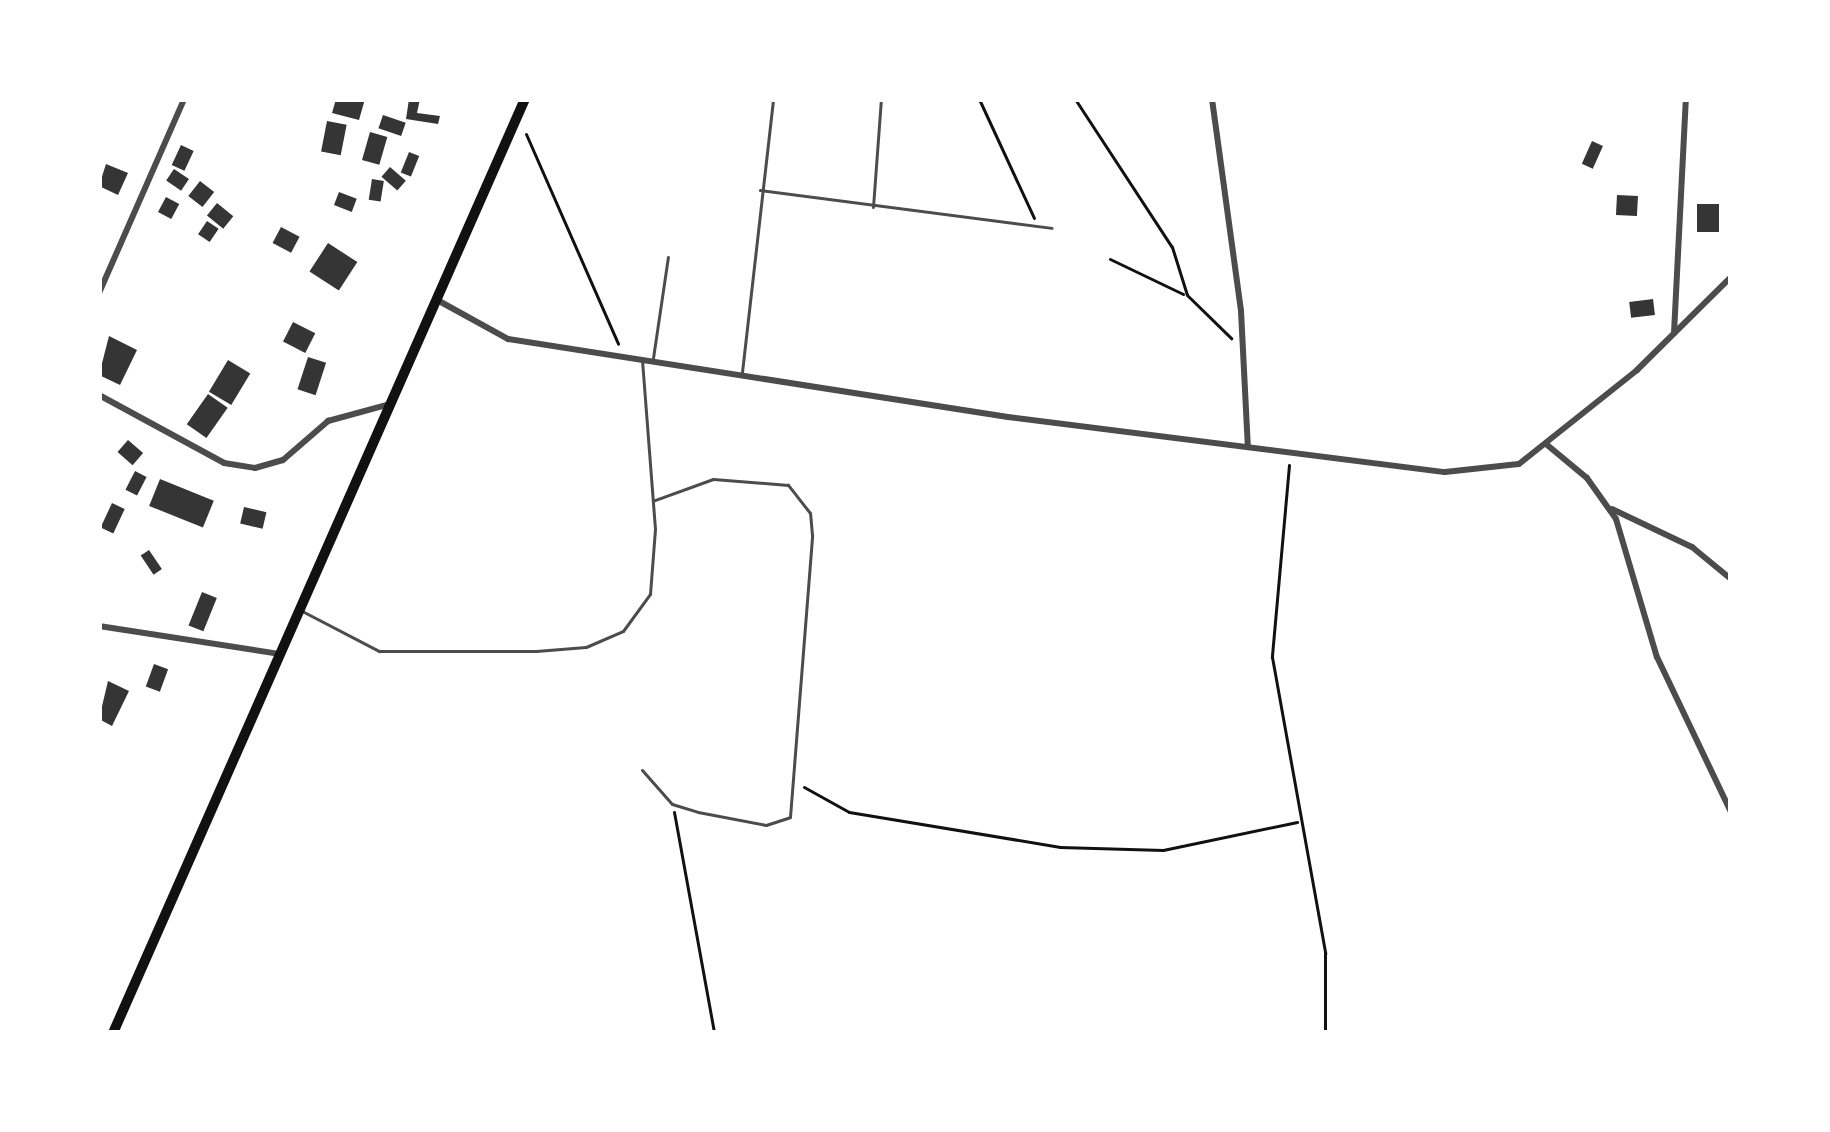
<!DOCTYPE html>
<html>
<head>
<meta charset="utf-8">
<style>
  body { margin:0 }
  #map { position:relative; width:1830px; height:1132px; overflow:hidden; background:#fff; font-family:"Fira Sans",sans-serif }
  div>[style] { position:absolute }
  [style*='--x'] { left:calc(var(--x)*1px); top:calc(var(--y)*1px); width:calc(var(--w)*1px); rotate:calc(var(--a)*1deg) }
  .building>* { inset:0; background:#353535; transform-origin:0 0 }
  .path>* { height:3px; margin:-1.5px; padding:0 1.5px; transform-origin:1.5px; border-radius:1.5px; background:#111 }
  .service>* { height:3px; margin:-1.5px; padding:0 1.5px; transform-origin:1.5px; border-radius:1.5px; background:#4c4c4c }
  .minor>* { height:6px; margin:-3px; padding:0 3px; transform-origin:3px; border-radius:3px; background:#4c4c4c }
  .trunk>* { height:10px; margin:-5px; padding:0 5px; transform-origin:5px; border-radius:5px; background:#111 }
  span { translate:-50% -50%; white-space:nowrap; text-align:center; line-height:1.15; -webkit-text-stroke:9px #fff; paint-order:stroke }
  .frame { position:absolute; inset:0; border:102px solid #fff; pointer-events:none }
</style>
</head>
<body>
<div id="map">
  <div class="building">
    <i style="clip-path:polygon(336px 99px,365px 99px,359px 120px,332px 113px)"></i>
    <i style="clip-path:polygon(409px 99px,420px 99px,417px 113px,440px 116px,438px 124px,406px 119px)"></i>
    <i style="left:383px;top:115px;width:24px;height:14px;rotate:19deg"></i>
    <i style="left:327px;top:121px;width:20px;height:31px;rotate:11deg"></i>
    <i style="left:370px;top:132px;width:18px;height:29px;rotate:16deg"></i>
    <i style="left:1592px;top:141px;width:12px;height:25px;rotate:24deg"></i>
    <i style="left:181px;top:145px;width:14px;height:22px;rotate:25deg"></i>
    <i style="left:409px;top:152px;width:11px;height:22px;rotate:22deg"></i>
    <i style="clip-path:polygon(106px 164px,128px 173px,118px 195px,99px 186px)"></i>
    <i style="left:390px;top:167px;width:21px;height:13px;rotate:41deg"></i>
    <i style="left:174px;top:169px;width:18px;height:14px;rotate:34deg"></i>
    <i style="left:372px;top:179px;width:12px;height:21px;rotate:9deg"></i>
    <i style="left:200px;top:181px;width:18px;height:19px;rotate:38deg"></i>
    <i style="left:339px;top:192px;width:19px;height:14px;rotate:21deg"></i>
    <i style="left:1617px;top:195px;width:21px;height:20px;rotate:3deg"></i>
    <i style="left:166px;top:197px;width:15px;height:17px;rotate:28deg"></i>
    <i style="left:217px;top:203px;width:21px;height:16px;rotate:39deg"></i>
    <i style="left:1697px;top:204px;width:22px;height:28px"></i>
    <i style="left:207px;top:221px;width:14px;height:16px;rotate:34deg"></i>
    <i style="left:281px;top:227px;width:21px;height:18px;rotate:28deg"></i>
    <i style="left:328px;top:243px;width:35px;height:34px;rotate:33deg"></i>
    <i style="left:1653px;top:299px;width:16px;height:24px;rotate:83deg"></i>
    <i style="left:293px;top:322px;width:25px;height:22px;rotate:27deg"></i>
    <i style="clip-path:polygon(109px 336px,137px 350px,120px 385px,99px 375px)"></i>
    <i style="left:308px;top:357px;width:19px;height:34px;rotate:18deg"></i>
    <i style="left:228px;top:360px;width:26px;height:37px;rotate:31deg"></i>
    <i style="left:208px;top:394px;width:24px;height:37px;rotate:35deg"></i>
    <i style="left:128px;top:440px;width:20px;height:16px;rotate:41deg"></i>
    <i style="left:135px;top:471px;width:13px;height:21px;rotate:27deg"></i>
    <i style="left:160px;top:479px;width:58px;height:29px;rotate:22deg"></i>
    <i style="left:112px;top:503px;width:14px;height:27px;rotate:25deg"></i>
    <i style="left:244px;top:507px;width:23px;height:17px;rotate:13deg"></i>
    <i style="left:149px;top:550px;width:23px;height:10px;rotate:56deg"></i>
    <i style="left:202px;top:592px;width:16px;height:36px;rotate:22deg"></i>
    <i style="left:154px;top:664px;width:15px;height:24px;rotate:20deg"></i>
    <i style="clip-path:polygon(108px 681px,129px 691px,112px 726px,99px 719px)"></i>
  </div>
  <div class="path">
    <i style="--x:979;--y:99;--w:131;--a:65.2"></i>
    <i style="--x:1075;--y:99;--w:177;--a:56.8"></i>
    <i style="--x:1172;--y:247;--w:50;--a:72.6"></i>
    <i style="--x:1187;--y:295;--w:62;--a:44.3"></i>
    <i style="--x:526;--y:134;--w:229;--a:66.3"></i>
    <i style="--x:1110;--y:259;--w:81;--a:25.6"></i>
    <i style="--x:1289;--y:465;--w:193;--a:95.1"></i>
    <i style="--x:1272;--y:657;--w:301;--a:79.8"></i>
    <i style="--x:1325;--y:953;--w:80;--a:90"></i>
    <i style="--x:804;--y:787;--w:51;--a:29.1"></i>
    <i style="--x:849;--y:812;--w:214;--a:9.4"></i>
    <i style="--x:1060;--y:847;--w:103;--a:1.7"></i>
    <i style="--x:1163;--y:850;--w:137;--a:-11.8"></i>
    <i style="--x:674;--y:812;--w:225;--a:79.7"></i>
  </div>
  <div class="service">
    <i style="--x:760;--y:190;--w:294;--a:7.4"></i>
    <i style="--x:873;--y:207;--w:108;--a:-85.8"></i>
    <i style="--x:653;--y:358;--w:102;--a:-81.6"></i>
    <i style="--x:742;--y:372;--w:275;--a:-83.5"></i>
    <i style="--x:302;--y:611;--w:87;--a:27.5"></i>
    <i style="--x:379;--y:651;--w:157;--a:0"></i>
    <i style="--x:536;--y:651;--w:50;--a:-4.6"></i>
    <i style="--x:586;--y:647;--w:40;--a:-23.4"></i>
    <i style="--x:623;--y:631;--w:46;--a:-53.9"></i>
    <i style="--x:650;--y:594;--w:65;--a:-85.6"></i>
    <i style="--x:655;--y:529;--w:169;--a:-94.4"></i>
    <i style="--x:642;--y:770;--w:45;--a:48.6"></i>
    <i style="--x:672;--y:804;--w:27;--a:17"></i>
    <i style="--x:698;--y:812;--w:69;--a:10.8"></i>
    <i style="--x:766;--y:825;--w:25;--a:-18"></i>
    <i style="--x:790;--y:817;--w:283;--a:-85.5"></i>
    <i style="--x:812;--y:535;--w:22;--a:-95"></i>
    <i style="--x:810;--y:513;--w:36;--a:-128"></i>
    <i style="--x:788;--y:485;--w:75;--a:-175.4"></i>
    <i style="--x:713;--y:479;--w:62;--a:160.1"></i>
  </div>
  <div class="minor">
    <i style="--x:1212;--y:99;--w:214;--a:82.2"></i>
    <i style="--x:1241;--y:311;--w:136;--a:87.1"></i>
    <i style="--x:99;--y:293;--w:212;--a:-66.3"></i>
    <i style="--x:439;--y:301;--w:79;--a:28.8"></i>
    <i style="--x:508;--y:339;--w:506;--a:8.87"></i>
    <i style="--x:1008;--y:417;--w:440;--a:7.2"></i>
    <i style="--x:1445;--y:472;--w:74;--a:-6.2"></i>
    <i style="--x:1519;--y:464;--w:151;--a:-38.5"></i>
    <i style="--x:1637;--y:370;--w:132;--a:-44.7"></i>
    <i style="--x:1674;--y:333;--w:234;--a:-87.1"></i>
    <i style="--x:99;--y:395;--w:142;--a:28.5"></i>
    <i style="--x:224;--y:463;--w:31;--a:9"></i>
    <i style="--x:255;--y:468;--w:29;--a:-16"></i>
    <i style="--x:283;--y:460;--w:60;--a:-40.9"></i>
    <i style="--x:328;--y:421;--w:64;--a:-15.3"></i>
    <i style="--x:1546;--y:444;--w:53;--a:39.7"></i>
    <i style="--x:1587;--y:478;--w:50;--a:54.7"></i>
    <i style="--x:1616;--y:519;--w:144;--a:73.5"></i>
    <i style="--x:1657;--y:657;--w:172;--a:64.5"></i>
    <i style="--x:1612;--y:509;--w:89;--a:25.4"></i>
    <i style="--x:1692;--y:547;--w:50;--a:39.4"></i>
    <i style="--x:99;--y:626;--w:182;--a:8.8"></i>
  </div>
  <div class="trunk">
    <i style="--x:113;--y:1033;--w:1021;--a:-66.2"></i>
  </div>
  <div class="frame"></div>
</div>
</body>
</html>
